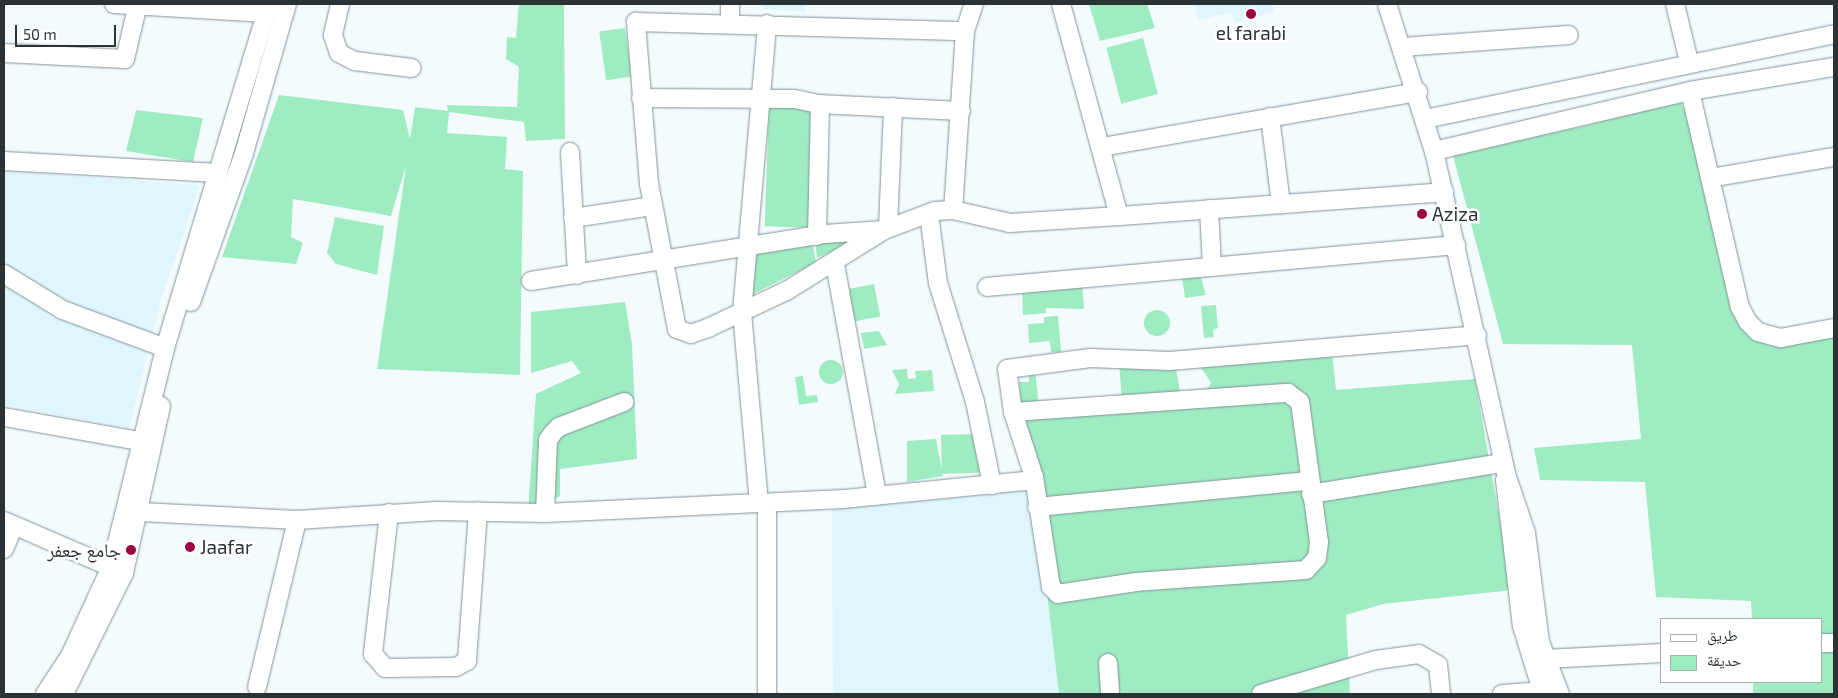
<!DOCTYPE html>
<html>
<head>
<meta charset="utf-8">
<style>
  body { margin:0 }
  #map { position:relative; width:1838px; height:698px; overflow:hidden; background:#f4fbfe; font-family:"Exo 2","Noto Naskh Arabic",sans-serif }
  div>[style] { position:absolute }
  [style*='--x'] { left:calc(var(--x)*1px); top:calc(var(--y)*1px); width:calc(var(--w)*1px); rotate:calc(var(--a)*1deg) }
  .built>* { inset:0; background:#dff6fd }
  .green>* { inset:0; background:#9fecc2; transform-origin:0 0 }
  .round { border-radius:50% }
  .roads { filter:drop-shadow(0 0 1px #819399) drop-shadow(0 0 1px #819399) }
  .minor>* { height:18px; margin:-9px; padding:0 9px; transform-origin:9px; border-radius:9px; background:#fff }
  .dots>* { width:14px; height:14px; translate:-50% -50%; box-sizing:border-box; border:2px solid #fff; border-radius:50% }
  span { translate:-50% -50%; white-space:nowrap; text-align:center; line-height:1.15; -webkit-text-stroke:5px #fff; paint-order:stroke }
  .poi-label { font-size:19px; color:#2b3235 }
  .left { translate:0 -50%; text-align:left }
  .right { translate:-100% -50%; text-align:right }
  .frame { position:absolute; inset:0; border:5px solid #2b3235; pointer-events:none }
  .legend { position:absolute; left:1660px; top:618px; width:162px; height:65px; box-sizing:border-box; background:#fff; border:1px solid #aaadae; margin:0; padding:6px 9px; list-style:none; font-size:15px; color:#2b3235 }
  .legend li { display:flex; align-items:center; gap:10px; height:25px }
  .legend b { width:25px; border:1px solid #aaadae }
  .scale { position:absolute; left:15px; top:25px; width:101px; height:22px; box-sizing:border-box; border:2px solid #2b3235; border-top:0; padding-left:6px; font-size:15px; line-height:18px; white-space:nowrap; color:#2b3235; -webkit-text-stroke:4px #fff; paint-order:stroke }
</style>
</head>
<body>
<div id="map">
  <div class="built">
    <i style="clip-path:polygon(763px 4px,811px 4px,805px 5px,806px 12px,763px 9px)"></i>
    <i style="clip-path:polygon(1194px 4px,1272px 4px,1274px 12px,1235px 23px,1232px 12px,1199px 20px)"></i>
    <i style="clip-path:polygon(4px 171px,200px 185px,160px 303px,129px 428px,4px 405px)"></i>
    <i style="clip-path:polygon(1035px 490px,1059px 694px,833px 694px,832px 509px)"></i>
  </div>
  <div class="green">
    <i style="clip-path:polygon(519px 4px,564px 4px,565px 139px,526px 141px,524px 122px,449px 112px,447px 133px,507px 137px,505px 169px,523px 171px,520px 375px,377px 369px,406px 166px,391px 216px,293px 199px,291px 237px,303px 243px,296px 264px,222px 257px,279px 95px,403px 110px,410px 139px,415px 107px,448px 111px,447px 105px,517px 107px,519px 67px,506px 59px,507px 37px,516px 38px)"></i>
    <i style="clip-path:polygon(1089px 4px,1147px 4px,1155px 28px,1100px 41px)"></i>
    <i style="left:625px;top:28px;width:49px;height:26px;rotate:82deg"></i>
    <i style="left:1143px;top:38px;width:58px;height:38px;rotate:75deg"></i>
    <i style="clip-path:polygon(1680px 101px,1683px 108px,1688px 107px,1700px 167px,1749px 337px,1834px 334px,1834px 694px,1753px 694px,1753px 682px,1822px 682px,1822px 619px,1752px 619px,1751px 601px,1656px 597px,1645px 482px,1540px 480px,1534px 448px,1641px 439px,1632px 345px,1503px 344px,1452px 152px,1581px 127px)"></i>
    <i style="left:818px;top:104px;width:124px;height:49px;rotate:92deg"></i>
    <i style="clip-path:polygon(136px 110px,203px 118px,193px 162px,126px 151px)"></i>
    <i style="clip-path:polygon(335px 217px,384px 226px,377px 275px,336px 264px,327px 253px)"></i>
    <i style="clip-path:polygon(868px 236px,817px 258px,815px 239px)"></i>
    <i style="clip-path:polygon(812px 240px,816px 263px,749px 296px,754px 252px)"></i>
    <i style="clip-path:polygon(1200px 274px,1206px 295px,1185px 298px,1182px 277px)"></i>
    <i style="clip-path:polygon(1082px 281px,1084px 309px,1046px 308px,1046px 313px,1023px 315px,1022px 285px)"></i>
    <i style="left:874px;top:284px;width:33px;height:31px;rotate:79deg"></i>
    <i style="clip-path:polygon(625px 302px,632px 344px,637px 459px,560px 469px,560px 496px,528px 512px,536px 394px,581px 373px,572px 361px,531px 373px,531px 312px)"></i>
    <i style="clip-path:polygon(1216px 305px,1218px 328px,1213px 330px,1214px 337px,1204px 338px,1201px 306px)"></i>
    <i class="round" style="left:1144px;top:310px;width:26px;height:26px"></i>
    <i style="clip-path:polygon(1058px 316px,1061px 352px,1051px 352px,1050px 341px,1029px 343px,1028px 324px,1044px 323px,1044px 317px)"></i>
    <i style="clip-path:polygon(879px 331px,887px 345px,864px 349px,861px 333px)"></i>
    <i style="clip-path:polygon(1332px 352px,1336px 390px,1475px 379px,1512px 590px,1383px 604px,1346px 615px,1350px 694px,1059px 694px,1026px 416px,1199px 403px,1211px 383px,1198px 363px)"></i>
    <i class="round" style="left:819px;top:360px;width:24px;height:24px"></i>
    <i style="clip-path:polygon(1119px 362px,1175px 364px,1181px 396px,1122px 402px)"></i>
    <i style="clip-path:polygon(907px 369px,908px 379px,916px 378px,915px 371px,932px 370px,934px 391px,895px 394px,899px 384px,892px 370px)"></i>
    <i style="clip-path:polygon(1028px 369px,1035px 369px,1039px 407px,1014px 409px,1012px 391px,1020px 390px,1019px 382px,1029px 382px)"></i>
    <i style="clip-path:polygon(803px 376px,806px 396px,817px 395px,818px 402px,799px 405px,795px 377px)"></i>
    <i style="left:980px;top:434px;width:39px;height:39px;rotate:89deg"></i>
    <i style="clip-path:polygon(936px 439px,943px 476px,907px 482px,907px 441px)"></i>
  </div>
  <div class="roads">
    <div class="minor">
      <i style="--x:114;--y:4;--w:152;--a:3.4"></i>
      <i style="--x:340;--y:4;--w:32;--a:103"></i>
      <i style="--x:333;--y:35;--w:19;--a:72"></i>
      <i style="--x:339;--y:53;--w:18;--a:27"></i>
      <i style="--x:355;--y:61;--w:57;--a:7"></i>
      <i style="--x:1387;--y:4;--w:154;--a:72.3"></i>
      <i style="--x:1434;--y:151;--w:331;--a:77.4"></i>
      <i style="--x:1506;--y:474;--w:62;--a:71.3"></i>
      <i style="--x:1526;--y:533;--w:110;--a:82.7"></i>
      <i style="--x:1540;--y:642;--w:56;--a:69"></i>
      <i style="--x:1675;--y:4;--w:60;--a:76.4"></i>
      <i style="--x:730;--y:22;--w:18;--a:-90"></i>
      <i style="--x:965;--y:31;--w:179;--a:93.8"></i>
      <i style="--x:953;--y:210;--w:18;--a:177"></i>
      <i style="--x:935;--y:211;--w:54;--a:159.6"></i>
      <i style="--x:884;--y:230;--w:113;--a:148"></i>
      <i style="--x:788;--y:290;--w:89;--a:154.6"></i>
      <i style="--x:708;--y:328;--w:18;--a:161"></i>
      <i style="--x:691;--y:334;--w:15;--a:-160"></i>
      <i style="--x:677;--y:329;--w:148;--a:-100.9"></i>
      <i style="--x:649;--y:184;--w:163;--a:-94.6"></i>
      <i style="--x:636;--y:22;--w:329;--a:1.6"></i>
      <i style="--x:965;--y:31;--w:28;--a:-72"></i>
      <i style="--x:1402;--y:47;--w:167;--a:-4.1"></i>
      <i style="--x:4;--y:53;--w:121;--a:2.8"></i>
      <i style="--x:125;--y:59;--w:57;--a:-76.7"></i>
      <i style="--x:1690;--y:91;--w:222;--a:77"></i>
      <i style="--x:1740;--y:307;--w:17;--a:62"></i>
      <i style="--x:1748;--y:322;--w:14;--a:45"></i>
      <i style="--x:1758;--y:332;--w:24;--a:15"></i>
      <i style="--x:1781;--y:338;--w:54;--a:-10.7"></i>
      <i style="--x:641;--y:98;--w:154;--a:0.4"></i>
      <i style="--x:795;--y:99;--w:24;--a:12"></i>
      <i style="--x:818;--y:104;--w:143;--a:2.8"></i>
      <i style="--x:1270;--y:117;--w:88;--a:82.8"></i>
      <i style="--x:1425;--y:119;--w:418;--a:-11.7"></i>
      <i style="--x:1102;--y:147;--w:321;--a:-9.9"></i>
      <i style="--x:1434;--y:151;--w:263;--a:-13.2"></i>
      <i style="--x:1690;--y:91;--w:146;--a:-9.5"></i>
      <i style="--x:570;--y:152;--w:123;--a:86.7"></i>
      <i style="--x:4;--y:161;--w:214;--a:3.2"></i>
      <i style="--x:1710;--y:178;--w:126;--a:-9.6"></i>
      <i style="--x:1209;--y:209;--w:58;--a:87"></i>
      <i style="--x:953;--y:210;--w:58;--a:12.8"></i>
      <i style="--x:1010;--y:223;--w:109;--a:-3.7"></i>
      <i style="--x:1119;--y:216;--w:220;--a:-105.3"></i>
      <i style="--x:929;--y:214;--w:70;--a:82.6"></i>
      <i style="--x:938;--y:283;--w:125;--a:72.7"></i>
      <i style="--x:975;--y:402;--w:85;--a:78.4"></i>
      <i style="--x:1119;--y:216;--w:326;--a:-4.2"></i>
      <i style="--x:573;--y:218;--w:80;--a:-8.6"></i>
      <i style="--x:888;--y:228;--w:121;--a:-87.6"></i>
      <i style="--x:817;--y:236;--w:132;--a:-88.7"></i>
      <i style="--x:835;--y:264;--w:235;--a:79.7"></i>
      <i style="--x:4;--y:274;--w:69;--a:31.4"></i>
      <i style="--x:63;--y:310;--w:109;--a:20.4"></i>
      <i style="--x:531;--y:281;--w:298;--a:-9.1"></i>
      <i style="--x:825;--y:234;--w:59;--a:-3.9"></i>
      <i style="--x:987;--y:287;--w:471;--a:-5.1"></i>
      <i style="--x:191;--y:302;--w:158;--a:-70.4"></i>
      <i style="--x:244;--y:153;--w:155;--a:-73.9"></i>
      <i style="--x:1013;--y:412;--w:276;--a:-4"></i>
      <i style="--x:1288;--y:393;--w:15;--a:37"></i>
      <i style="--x:1300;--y:402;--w:141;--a:82.3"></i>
      <i style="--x:1319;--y:542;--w:16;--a:97"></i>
      <i style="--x:1317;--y:558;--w:16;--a:133"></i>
      <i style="--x:1306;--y:570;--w:170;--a:176"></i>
      <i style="--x:1136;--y:582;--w:79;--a:171.3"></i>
      <i style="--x:1058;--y:594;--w:10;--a:-135"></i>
      <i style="--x:1051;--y:587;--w:111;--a:-98.8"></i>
      <i style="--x:1034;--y:477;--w:68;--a:-107.9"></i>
      <i style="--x:1013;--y:412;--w:43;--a:-97.9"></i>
      <i style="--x:1007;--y:369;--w:84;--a:-7.5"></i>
      <i style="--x:1090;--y:358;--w:80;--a:2.1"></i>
      <i style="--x:1170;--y:361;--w:308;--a:-4.8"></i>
      <i style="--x:4;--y:417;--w:148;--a:10.1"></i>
      <i style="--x:1505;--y:480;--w:147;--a:83.4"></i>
      <i style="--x:1522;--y:626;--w:71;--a:72.8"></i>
      <i style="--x:1311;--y:494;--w:194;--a:-9.2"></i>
      <i style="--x:759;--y:503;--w:192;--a:-95.1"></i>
      <i style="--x:742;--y:312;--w:289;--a:-85"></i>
      <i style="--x:767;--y:503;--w:191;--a:90"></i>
      <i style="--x:1037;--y:507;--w:273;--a:-5.5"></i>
      <i style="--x:141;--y:512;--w:156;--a:2.9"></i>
      <i style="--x:297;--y:520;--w:140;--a:-3.7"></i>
      <i style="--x:437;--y:511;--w:108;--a:1.1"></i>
      <i style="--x:545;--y:513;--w:299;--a:-2.7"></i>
      <i style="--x:844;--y:499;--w:190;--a:-5.7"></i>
      <i style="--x:389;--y:513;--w:142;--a:96.5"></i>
      <i style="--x:373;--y:654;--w:18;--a:49"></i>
      <i style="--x:385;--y:668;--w:71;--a:-0.8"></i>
      <i style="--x:456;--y:667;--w:13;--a:-29"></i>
      <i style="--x:467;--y:661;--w:150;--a:-85.8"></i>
      <i style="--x:545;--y:513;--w:73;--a:-87.6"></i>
      <i style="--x:548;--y:440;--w:7;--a:-56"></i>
      <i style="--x:552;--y:434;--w:10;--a:-45"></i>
      <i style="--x:559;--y:427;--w:70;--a:-21"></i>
      <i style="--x:4;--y:521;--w:116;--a:23.3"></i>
      <i style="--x:4;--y:549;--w:25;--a:-67"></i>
      <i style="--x:1822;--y:643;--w:12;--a:0"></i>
      <i style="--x:1545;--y:659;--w:117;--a:-2.9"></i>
      <i style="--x:1108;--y:663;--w:31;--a:86"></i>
      <i style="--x:257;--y:687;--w:172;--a:-76.5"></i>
      <i style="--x:45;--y:694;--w:45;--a:-56.7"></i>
      <i style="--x:70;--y:656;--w:98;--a:-65.3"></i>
      <i style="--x:111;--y:567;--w:226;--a:-76.1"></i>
      <i style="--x:165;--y:348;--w:359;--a:-73.2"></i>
      <i style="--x:64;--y:694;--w:135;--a:-63.6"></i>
      <i style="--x:124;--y:573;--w:171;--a:-77.5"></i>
      <i style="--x:1261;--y:694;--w:120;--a:-16.5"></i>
      <i style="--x:1376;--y:660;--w:43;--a:-7.9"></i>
      <i style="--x:1419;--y:654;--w:22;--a:30"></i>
      <i style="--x:1438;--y:665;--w:29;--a:84"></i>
      <i style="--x:1502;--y:694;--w:39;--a:-4"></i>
    </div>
  </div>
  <div class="dots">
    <i style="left:1251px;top:14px;background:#9f0040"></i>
    <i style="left:1422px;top:214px;background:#9f0040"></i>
    <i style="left:190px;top:547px;background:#9f0040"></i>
    <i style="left:131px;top:550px;background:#9f0040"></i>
  </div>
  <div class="poi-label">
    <span style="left:1251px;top:33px">el farabi</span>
    <span class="left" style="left:1432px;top:214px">Aziza</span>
    <span class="left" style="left:200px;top:547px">Jaafar</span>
    <span class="right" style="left:121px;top:550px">جامع جعفر</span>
  </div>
  <div class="frame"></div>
  <ul class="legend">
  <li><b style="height:6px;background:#fff"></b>طريق</li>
  <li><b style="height:14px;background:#9fecc2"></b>حديقة</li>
  </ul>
  <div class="scale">50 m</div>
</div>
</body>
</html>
